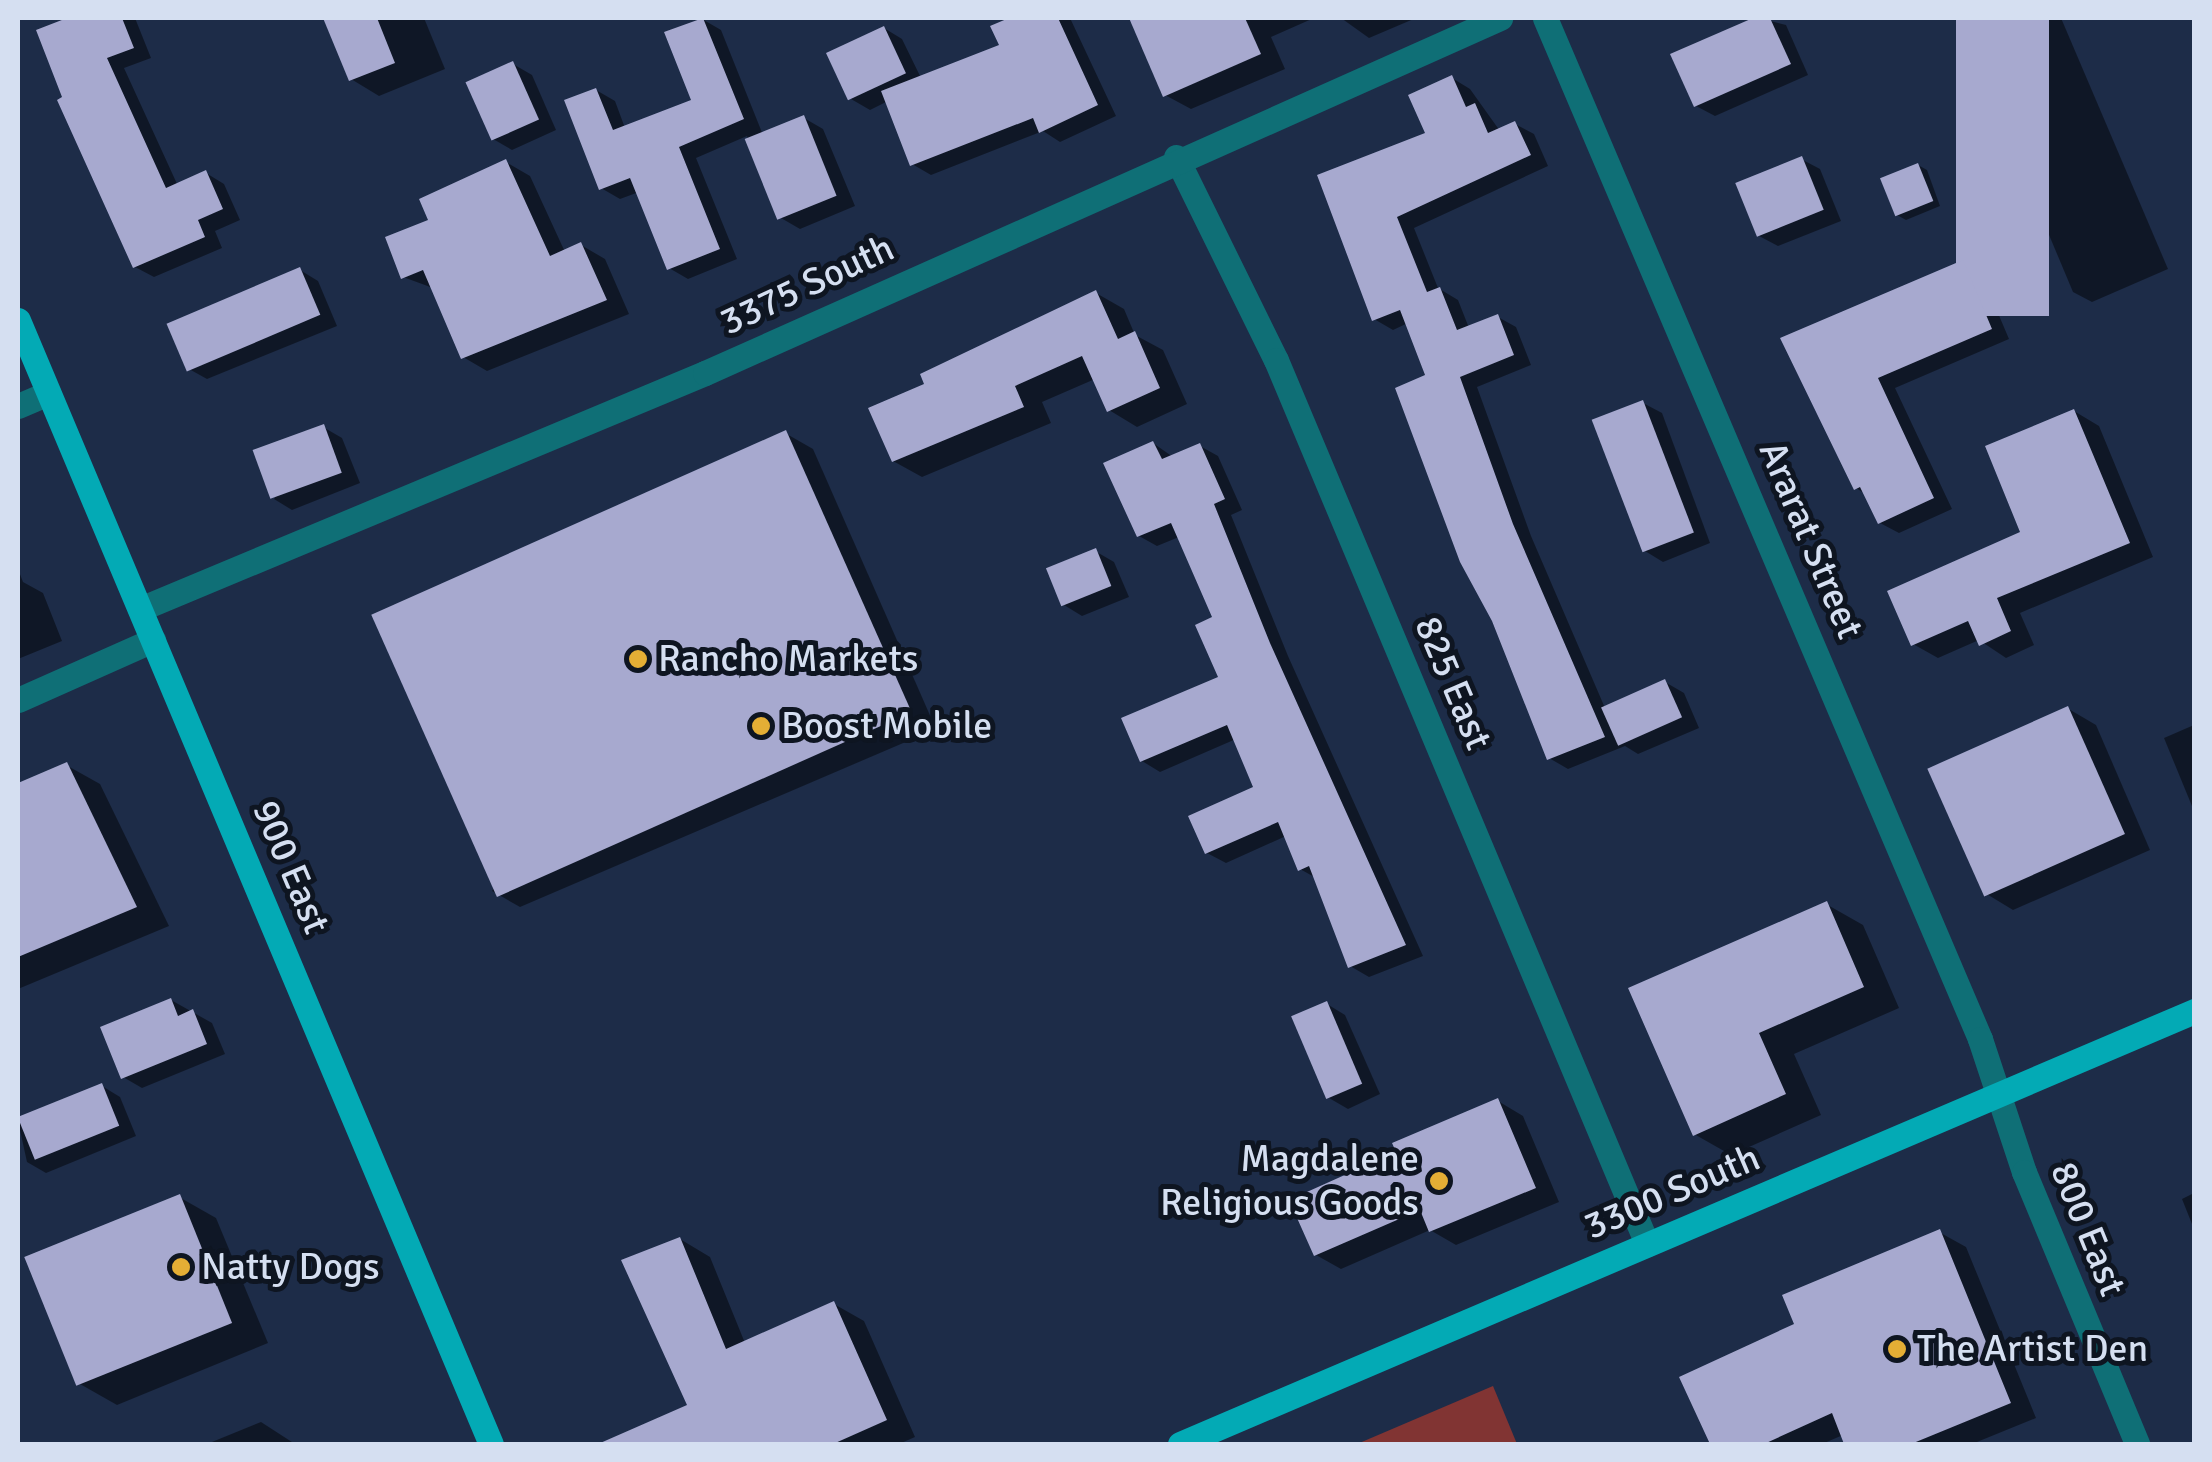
<!DOCTYPE html>
<html>
<head>
<meta charset="utf-8">
<style>
  body { margin:0 }
  #map { position:relative; width:2212px; height:1462px; overflow:hidden; background:#1d2c48; font-family:Signika,sans-serif }
  div>[style] { position:absolute }
  [style*='--x'] { left:calc(var(--x)*1px); top:calc(var(--y)*1px); width:calc(var(--w)*1px); rotate:calc(var(--a)*1deg) }
  .green>* { inset:0; background:#813433 }
  .shadow>* { inset:0; background:#0007 }
  .building>* { inset:0; background:#a7a9cf; transform-origin:0 0 }
  .minor>* { height:25px; margin:-12.5px; padding:0 12.5px; transform-origin:12.5px; border-radius:12.5px; background:#0f6f76 }
  .major>* { height:25px; margin:-12.5px; padding:0 12.5px; transform-origin:12.5px; border-radius:12.5px; background:#03aab5 }
  .dots>* { width:28px; height:28px; translate:-50% -50%; box-sizing:border-box; border:5px solid #0e1521; border-radius:50% }
  span { translate:-50% -50%; white-space:nowrap; text-align:center; line-height:1.15; -webkit-text-stroke:10px #0e1521; paint-order:stroke }
  .street-label { font-size:38px; color:#d5dff1 }
  .poi-label { font-size:38px; color:#d5dff1 }
  .left { translate:0 -50%; text-align:left }
  .right { translate:-100% -50%; text-align:right }
  .frame { position:absolute; inset:0; border:20px solid #d5dff1; pointer-events:none }
</style>
</head>
<body>
<div id="map">
  <div class="green">
    <i style="clip-path:polygon(1493px 1386px,1517px 1444px,1357px 1444px)"></i>
  </div>
  <div class="shadow">
    <i style="clip-path:polygon(74px 18px,135px 18px,151px 58px,124px 68px,178px 186px,206px 173px,224px 184px,240px 220px,215px 231px,222px 248px,154px 277px,135px 267px,39px 31px)"></i>
    <i style="clip-path:polygon(326px 18px,424px 18px,445px 69px,379px 96px,351px 79px)"></i>
    <i style="clip-path:polygon(1015px 18px,1070px 18px,1116px 116px,1060px 142px,1043px 131px,931px 175px,912px 164px,888px 101px,870px 110px,851px 99px,884px 28px,902px 39px,921px 78px,1002px 46px,994px 27px)"></i>
    <i style="clip-path:polygon(1132px 18px,1314px 18px,1271px 37px,1285px 69px,1191px 109px,1165px 95px)"></i>
    <i style="clip-path:polygon(1341px 18px,1416px 18px,1369px 38px)"></i>
    <i style="clip-path:polygon(1759px 18px,1786px 25px,1808px 75px,1715px 116px,1696px 106px,1674px 56px)"></i>
    <i style="clip-path:polygon(1958px 18px,2061px 18px,2168px 269px,2092px 302px,2073px 292px)"></i>
    <i style="clip-path:polygon(702px 19px,721px 30px,763px 135px,804px 118px,823px 129px,855px 206px,800px 229px,781px 218px,747px 136px,696px 158px,737px 259px,688px 279px,669px 268px,639px 192px,620px 199px,601px 188px,596px 90px,615px 101px,625px 128px,694px 101px)"></i>
    <i style="clip-path:polygon(513px 64px,532px 75px,556px 130px,512px 150px,493px 139px)"></i>
    <i style="clip-path:polygon(1452px 78px,1470px 89px,1500px 131px,1515px 124px,1534px 134px,1548px 166px,1414px 228px,1438px 288px,1458px 300px,1469px 328px,1498px 317px,1516px 327px,1531px 365px,1477px 387px,1531px 536px,1605px 708px,1665px 682px,1684px 693px,1699px 728px,1638px 754px,1625px 746px,1568px 769px,1549px 758px,1408px 323px,1393px 330px,1374px 319px,1321px 176px,1428px 134px)"></i>
    <i style="clip-path:polygon(1801px 159px,1820px 169px,1841px 221px,1778px 246px,1759px 236px)"></i>
    <i style="clip-path:polygon(506px 162px,530px 176px,565px 252px,581px 245px,605px 259px,629px 314px,487px 371px,463px 357px,433px 288px,403px 277px,432px 221px)"></i>
    <i style="clip-path:polygon(1918px 165px,1927px 170px,1940px 206px,1906px 220px,1897px 215px)"></i>
    <i style="clip-path:polygon(1962px 263px,1981px 273px,2009px 339px,1895px 388px,1952px 509px,1899px 533px,1880px 523px,1867px 495px,1856px 488px,1784px 339px)"></i>
    <i style="clip-path:polygon(300px 270px,318px 281px,337px 326px,207px 379px,189px 369px)"></i>
    <i style="clip-path:polygon(1096px 293px,1124px 309px,1135px 335px,1163px 350px,1187px 404px,1137px 427px,1109px 410px,1095px 379px,1042px 402px,1051px 423px,922px 477px,893px 461px,928px 385px)"></i>
    <i style="clip-path:polygon(1643px 403px,1662px 413px,1710px 543px,1663px 562px,1645px 551px)"></i>
    <i style="clip-path:polygon(2074px 411px,2099px 426px,2153px 557px,2020px 613px,2034px 645px,2006px 658px,1979px 640px,1938px 658px,1913px 644px,2024px 534px)"></i>
    <i style="clip-path:polygon(323px 427px,342px 438px,360px 483px,292px 510px,274px 499px)"></i>
    <i style="clip-path:polygon(785px 433px,813px 449px,936px 729px,520px 907px,492px 891px)"></i>
    <i style="clip-path:polygon(1153px 443px,1173px 457px,1200px 446px,1218px 456px,1242px 510px,1231px 515px,1288px 656px,1423px 956px,1369px 977px,1350px 966px,1316px 878px,1300px 869px,1286px 836px,1226px 863px,1207px 853px,1256px 788px,1236px 739px,1160px 772px,1142px 761px,1222px 679px,1215px 619px,1179px 537px,1157px 546px,1139px 536px)"></i>
    <i style="clip-path:polygon(1095px 551px,1114px 562px,1129px 597px,1082px 616px,1064px 605px)"></i>
    <i style="clip-path:polygon(18px 569px,23px 582px,43px 593px,62px 641px,18px 659px)"></i>
    <i style="clip-path:polygon(2067px 708px,2096px 725px,2150px 850px,2013px 910px,1985px 893px)"></i>
    <i style="clip-path:polygon(2194px 725px,2194px 811px,2164px 738px)"></i>
    <i style="clip-path:polygon(66px 765px,100px 784px,169px 926px,18px 989px,18px 786px)"></i>
    <i style="clip-path:polygon(1826px 904px,1863px 925px,1899px 1008px,1794px 1054px,1821px 1115px,1731px 1155px,1694px 1134px)"></i>
    <i style="clip-path:polygon(171px 1000px,212px 1023px,225px 1054px,142px 1088px,123px 1077px)"></i>
    <i style="clip-path:polygon(1327px 1004px,1345px 1015px,1380px 1094px,1348px 1109px,1329px 1098px)"></i>
    <i style="clip-path:polygon(102px 1086px,120px 1097px,136px 1136px,46px 1173px,27px 1162px,18px 1121px)"></i>
    <i style="clip-path:polygon(1498px 1101px,1523px 1116px,1559px 1202px,1456px 1245px,1430px 1230px,1341px 1269px,1316px 1255px,1399px 1154px)"></i>
    <i style="clip-path:polygon(2194px 1193px,2194px 1229px,2182px 1199px)"></i>
    <i style="clip-path:polygon(179px 1197px,216px 1218px,268px 1343px,117px 1405px,80px 1384px)"></i>
    <i style="clip-path:polygon(1939px 1232px,1966px 1247px,2036px 1418px,1972px 1444px,1847px 1444px,1843px 1435px,1822px 1444px,1713px 1444px,1683px 1378px,1798px 1325px)"></i>
    <i style="clip-path:polygon(680px 1239px,710px 1257px,745px 1343px,834px 1304px,864px 1321px,915px 1437px,899px 1444px,658px 1444px,649px 1425px,690px 1407px)"></i>
    <i style="clip-path:polygon(261px 1422px,295px 1444px,207px 1444px)"></i>
  </div>
  <div class="building">
    <i style="clip-path:polygon(67px 18px,122px 18px,134px 48px,107px 58px,166px 188px,206px 170px,223px 209px,198px 220px,205px 237px,133px 268px,57px 100px,62px 97px,36px 30px)"></i>
    <i style="clip-path:polygon(323px 18px,377px 18px,395px 63px,349px 81px)"></i>
    <i style="clip-path:polygon(703px 18px,744px 119px,679px 147px,720px 249px,667px 270px,630px 178px,599px 190px,564px 100px,596px 88px,613px 130px,691px 100px,664px 32px)"></i>
    <i style="clip-path:polygon(1009px 18px,1058px 18px,1098px 105px,1039px 133px,1033px 118px,910px 166px,881px 91px,999px 45px,990px 26px)"></i>
    <i style="clip-path:polygon(1129px 18px,1245px 18px,1261px 54px,1163px 97px)"></i>
    <i style="clip-path:polygon(1753px 18px,1770px 18px,1791px 64px,1694px 107px,1670px 54px)"></i>
    <i style="left:1956px;top:18px;width:93px;height:298px"></i>
    <i style="left:884px;top:26px;width:52px;height:64px;rotate:65deg"></i>
    <i style="left:513px;top:61px;width:64px;height:52px;rotate:66deg"></i>
    <i style="clip-path:polygon(1452px 75px,1466px 107px,1475px 103px,1488px 133px,1515px 121px,1531px 155px,1397px 217px,1427px 292px,1440px 287px,1457px 330px,1498px 314px,1514px 355px,1460px 377px,1513px 524px,1605px 737px,1547px 760px,1492px 621px,1460px 562px,1395px 388px,1425px 375px,1400px 310px,1372px 321px,1317px 175px,1425px 133px,1408px 95px)"></i>
    <i style="left:804px;top:115px;width:87px;height:64px;rotate:68deg"></i>
    <i style="left:1802px;top:156px;width:58px;height:72px;rotate:68deg"></i>
    <i style="clip-path:polygon(506px 159px,550px 256px,581px 242px,607px 300px,461px 359px,423px 270px,401px 279px,385px 237px,428px 220px,419px 199px)"></i>
    <i style="left:1918px;top:163px;width:41px;height:41px;rotate:68deg"></i>
    <i style="clip-path:polygon(1963px 260px,1992px 329px,1878px 378px,1934px 498px,1878px 524px,1860px 487px,1854px 490px,1780px 338px)"></i>
    <i style="left:300px;top:267px;width:52px;height:145px;rotate:67deg"></i>
    <i style="clip-path:polygon(1096px 290px,1118px 339px,1135px 331px,1160px 388px,1107px 412px,1082px 356px,1015px 386px,1024px 407px,892px 462px,868px 408px,924px 384px,920px 374px)"></i>
    <i style="left:1643px;top:400px;width:142px;height:55px;rotate:69deg"></i>
    <i style="clip-path:polygon(2074px 409px,2130px 543px,1997px 598px,2011px 631px,1979px 646px,1968px 621px,1911px 646px,1887px 591px,2020px 532px,1985px 446px)"></i>
    <i style="left:324px;top:424px;width:52px;height:76px;rotate:70deg"></i>
    <i style="left:786px;top:430px;width:309px;height:454px;rotate:66deg"></i>
    <i style="clip-path:polygon(1153px 441px,1162px 459px,1200px 443px,1225px 499px,1214px 504px,1270px 643px,1406px 945px,1348px 968px,1309px 866px,1298px 871px,1278px 822px,1205px 854px,1188px 816px,1253px 787px,1227px 725px,1140px 762px,1121px 718px,1218px 677px,1195px 625px,1212px 617px,1171px 523px,1137px 537px,1103px 463px)"></i>
    <i style="left:1096px;top:548px;width:41px;height:54px;rotate:68deg"></i>
    <i style="left:1665px;top:679px;width:42px;height:70px;rotate:66deg"></i>
    <i style="left:2068px;top:706px;width:140px;height:154px;rotate:66deg"></i>
    <i style="clip-path:polygon(67px 762px,137px 907px,18px 957px,18px 783px)"></i>
    <i style="clip-path:polygon(1827px 901px,1864px 987px,1759px 1033px,1786px 1094px,1693px 1136px,1628px 988px)"></i>
    <i style="clip-path:polygon(171px 998px,178px 1016px,193px 1009px,207px 1044px,121px 1079px,100px 1027px)"></i>
    <i style="left:1327px;top:1001px;width:90px;height:39px;rotate:67deg"></i>
    <i style="left:102px;top:1083px;width:46px;height:91px;rotate:68deg"></i>
    <i style="clip-path:polygon(1498px 1098px,1536px 1188px,1429px 1232px,1420px 1210px,1314px 1256px,1289px 1200px,1396px 1152px,1392px 1143px)"></i>
    <i style="left:180px;top:1194px;width:139px;height:168px;rotate:68deg"></i>
    <i style="clip-path:polygon(1940px 1229px,2011px 1403px,1911px 1444px,1844px 1444px,1832px 1413px,1764px 1444px,1710px 1444px,1679px 1377px,1794px 1324px,1782px 1295px)"></i>
    <i style="clip-path:polygon(680px 1237px,726px 1349px,834px 1301px,887px 1420px,833px 1444px,598px 1444px,687px 1405px,621px 1260px)"></i>
  </div>
  <div class="minor">
    <i style="--x:1545;--y:18;--w:1110;--a:66.92"></i>
    <i style="--x:1980;--y:1039;--w:140;--a:71.7"></i>
    <i style="--x:2024;--y:1172;--w:295;--a:67.4"></i>
    <i style="--x:1176;--y:157;--w:226;--a:63.8"></i>
    <i style="--x:1276;--y:360;--w:959;--a:67.23"></i>
    <i style="--x:18;--y:406;--w:33;--a:-23"></i>
    <i style="--x:140;--y:609;--w:612;--a:-22.67"></i>
    <i style="--x:705;--y:373;--w:871;--a:-24.06"></i>
    <i style="--x:18;--y:700;--w:148;--a:-24"></i>
  </div>
  <div class="major">
    <i style="--x:18;--y:320;--w:1219;--a:67.18"></i>
    <i style="--x:1180;--y:1444;--w:1103;--a:-23.12"></i>
  </div>
  <div class="dots">
    <i style="left:638px;top:659px;background:#e4ae35"></i>
    <i style="left:761px;top:726px;background:#e4ae35"></i>
    <i style="left:1439px;top:1181px;background:#e4ae35"></i>
    <i style="left:181px;top:1267px;background:#e4ae35"></i>
    <i style="left:1897px;top:1349px;background:#e4ae35"></i>
  </div>
  <div class="street-label">
    <span style="left:807px;top:285px;rotate:-25deg">3375 South</span>
    <span style="left:1811px;top:540px;rotate:67deg">Ararat Street</span>
    <span style="left:1453px;top:683px;rotate:67deg">825 East</span>
    <span style="left:291px;top:867px;rotate:67deg">900 East</span>
    <span style="left:1672px;top:1192px;rotate:-23deg">3300 South</span>
    <span style="left:2088px;top:1229px;rotate:68deg">800 East</span>
  </div>
  <div class="poi-label">
    <span class="left" style="left:658px;top:659px">Rancho Markets</span>
    <span class="left" style="left:781px;top:726px">Boost Mobile</span>
    <span class="right" style="left:1419px;top:1181px">Magdalene<br>Religious Goods</span>
    <span class="left" style="left:201px;top:1267px">Natty Dogs</span>
    <span class="left" style="left:1917px;top:1349px">The Artist Den</span>
  </div>
  <div class="frame"></div>
</div>
</body>
</html>
